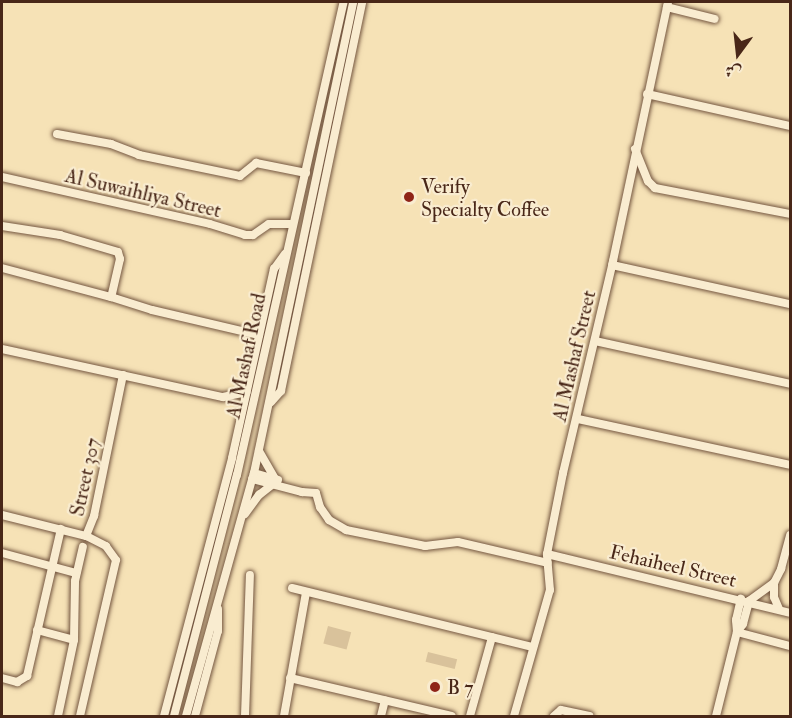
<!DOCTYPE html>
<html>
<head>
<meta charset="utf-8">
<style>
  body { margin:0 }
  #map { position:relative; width:792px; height:718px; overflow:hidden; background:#f6e2b6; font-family:"IM FELL Double Pica",Amiri,serif }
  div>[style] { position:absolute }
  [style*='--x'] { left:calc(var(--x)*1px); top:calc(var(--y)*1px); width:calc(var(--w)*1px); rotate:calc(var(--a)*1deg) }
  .green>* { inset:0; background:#d9c29b; transform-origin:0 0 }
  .roads { filter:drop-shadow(0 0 2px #745640) drop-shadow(0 0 2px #745640) }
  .minor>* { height:8px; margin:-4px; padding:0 4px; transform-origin:4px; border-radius:4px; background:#f9ecd0 }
  .dots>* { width:16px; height:16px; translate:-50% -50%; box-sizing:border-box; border:3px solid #f9ecd0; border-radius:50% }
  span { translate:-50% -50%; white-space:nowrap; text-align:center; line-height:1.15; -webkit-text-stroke:4.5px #f9ecd0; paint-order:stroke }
  .poi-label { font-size:20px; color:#492718 }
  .left { translate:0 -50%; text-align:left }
  .street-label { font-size:20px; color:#492718 }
  .frame { position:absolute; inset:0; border:3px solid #492718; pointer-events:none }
  .north { position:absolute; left:708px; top:24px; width:60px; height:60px; -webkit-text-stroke:4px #f9ecd0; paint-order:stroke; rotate:195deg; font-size:16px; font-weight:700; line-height:24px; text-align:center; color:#492718 }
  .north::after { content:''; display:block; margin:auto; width:21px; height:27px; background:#492718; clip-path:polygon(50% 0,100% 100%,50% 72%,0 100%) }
</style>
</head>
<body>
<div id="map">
  <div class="green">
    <i style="left:328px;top:626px;width:24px;height:18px;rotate:15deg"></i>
    <i style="left:428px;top:652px;width:30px;height:10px;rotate:14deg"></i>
  </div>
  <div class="roads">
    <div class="minor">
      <i style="--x:667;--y:7;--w:49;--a:14"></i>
      <i style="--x:647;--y:94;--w:147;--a:12.6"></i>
      <i style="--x:57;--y:134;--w:55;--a:10.5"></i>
      <i style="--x:111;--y:144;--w:30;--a:21"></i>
      <i style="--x:139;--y:155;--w:103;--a:11.7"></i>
      <i style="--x:240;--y:176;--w:21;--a:-39"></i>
      <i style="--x:256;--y:163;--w:51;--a:11.3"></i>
      <i style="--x:635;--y:149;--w:35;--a:68"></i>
      <i style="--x:648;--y:181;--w:10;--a:45"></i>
      <i style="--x:655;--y:188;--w:137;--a:10.9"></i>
      <i style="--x:2;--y:177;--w:213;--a:12.7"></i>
      <i style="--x:210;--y:224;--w:37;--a:17"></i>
      <i style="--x:245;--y:235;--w:8;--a:0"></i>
      <i style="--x:253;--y:235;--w:19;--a:-35"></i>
      <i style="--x:269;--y:224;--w:24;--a:0"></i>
      <i style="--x:2;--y:226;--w:59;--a:8.8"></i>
      <i style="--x:60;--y:235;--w:60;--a:16.3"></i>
      <i style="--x:118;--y:252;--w:7;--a:74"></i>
      <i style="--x:120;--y:259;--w:39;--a:103"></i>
      <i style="--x:111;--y:297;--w:43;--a:17.6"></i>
      <i style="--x:152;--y:310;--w:110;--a:13.2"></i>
      <i style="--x:612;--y:265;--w:182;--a:12.4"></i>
      <i style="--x:2;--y:268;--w:113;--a:14.9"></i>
      <i style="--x:595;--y:341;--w:200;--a:12.4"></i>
      <i style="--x:2;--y:349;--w:226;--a:12.3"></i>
      <i style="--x:223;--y:397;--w:24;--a:-12"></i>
      <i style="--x:271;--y:402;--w:15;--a:-48"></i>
      <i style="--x:281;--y:391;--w:397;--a:-78.2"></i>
      <i style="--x:578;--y:419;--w:217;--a:12.2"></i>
      <i style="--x:259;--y:451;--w:32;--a:60"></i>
      <i style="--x:254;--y:473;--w:25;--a:16"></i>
      <i style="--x:252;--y:479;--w:52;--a:14.6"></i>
      <i style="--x:302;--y:492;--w:14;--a:4"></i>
      <i style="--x:316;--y:493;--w:15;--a:74"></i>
      <i style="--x:320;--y:507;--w:16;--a:55"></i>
      <i style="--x:329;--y:520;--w:20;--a:30"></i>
      <i style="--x:346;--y:530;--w:81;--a:11.4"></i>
      <i style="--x:425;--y:546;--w:33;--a:-7"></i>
      <i style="--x:458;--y:542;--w:92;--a:13.1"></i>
      <i style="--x:245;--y:514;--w:24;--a:-54"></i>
      <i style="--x:259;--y:495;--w:18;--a:-38"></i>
      <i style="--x:2;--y:515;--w:87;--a:14"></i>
      <i style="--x:86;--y:536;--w:22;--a:-68"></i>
      <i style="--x:94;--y:516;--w:144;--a:-78.4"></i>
      <i style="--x:2;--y:553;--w:77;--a:15.1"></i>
      <i style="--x:547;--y:554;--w:250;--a:13.6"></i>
      <i style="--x:774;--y:583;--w:14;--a:90"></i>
      <i style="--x:774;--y:597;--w:13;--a:67"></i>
      <i style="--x:292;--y:588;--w:248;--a:13.8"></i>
      <i style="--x:749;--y:601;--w:31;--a:-36"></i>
      <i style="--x:774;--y:583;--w:16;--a:-63"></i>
      <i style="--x:781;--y:569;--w:35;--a:-75"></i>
      <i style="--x:37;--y:630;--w:38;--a:15"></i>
      <i style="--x:737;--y:632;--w:55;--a:14.8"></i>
      <i style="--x:737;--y:632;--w:10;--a:-53"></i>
      <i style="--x:743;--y:624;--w:24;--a:-75"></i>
      <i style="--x:2;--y:678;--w:16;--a:15"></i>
      <i style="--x:17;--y:682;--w:12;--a:-31"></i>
      <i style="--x:27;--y:676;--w:151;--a:-77"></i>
      <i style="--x:290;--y:678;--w:166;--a:13.2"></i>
      <i style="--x:58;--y:716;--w:78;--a:-78.1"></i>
      <i style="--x:74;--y:640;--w:59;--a:-89"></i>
      <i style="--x:75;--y:581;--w:35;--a:-77"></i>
      <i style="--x:80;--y:716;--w:160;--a:-77"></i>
      <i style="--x:116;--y:560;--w:17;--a:-126"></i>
      <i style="--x:106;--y:546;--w:22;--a:-153"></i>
      <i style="--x:164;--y:716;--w:267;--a:-75.2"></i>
      <i style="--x:232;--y:458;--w:194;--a:-77.5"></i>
      <i style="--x:274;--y:269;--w:19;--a:-54"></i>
      <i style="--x:174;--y:716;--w:249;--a:-75.4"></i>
      <i style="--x:237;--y:475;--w:485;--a:-77.3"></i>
      <i style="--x:186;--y:716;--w:252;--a:-74.4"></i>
      <i style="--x:254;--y:473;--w:481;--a:-78.1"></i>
      <i style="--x:195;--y:716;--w:88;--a:-74.9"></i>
      <i style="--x:218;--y:631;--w:22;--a:-90"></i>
      <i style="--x:245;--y:716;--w:141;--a:-88"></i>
      <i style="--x:284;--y:716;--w:126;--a:-79.9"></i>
      <i style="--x:381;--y:716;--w:16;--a:-76"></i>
      <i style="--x:470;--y:716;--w:82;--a:-74.4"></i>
      <i style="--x:514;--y:716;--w:131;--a:-74.1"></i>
      <i style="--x:550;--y:590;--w:36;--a:-95"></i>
      <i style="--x:547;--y:554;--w:83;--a:-78.8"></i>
      <i style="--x:563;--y:473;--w:218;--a:-76.7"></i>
      <i style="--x:613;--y:261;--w:265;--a:-78"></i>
      <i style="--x:554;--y:716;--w:9;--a:-41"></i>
      <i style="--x:561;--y:710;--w:29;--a:12"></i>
      <i style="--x:716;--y:716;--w:87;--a:-76"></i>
      <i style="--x:737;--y:632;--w:12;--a:-95"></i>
      <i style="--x:736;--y:620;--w:22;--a:-77"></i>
    </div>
  </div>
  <div class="dots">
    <i style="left:409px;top:197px;background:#8f2418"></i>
    <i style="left:435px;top:687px;background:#8f2418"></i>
  </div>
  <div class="poi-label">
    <span class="left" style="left:421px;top:198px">Verify<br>Specialty Coffee</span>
    <span class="left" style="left:447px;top:687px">B 7</span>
  </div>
  <div class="street-label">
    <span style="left:143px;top:193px;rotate:13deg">Al Suwaihliya Street</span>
    <span style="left:246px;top:356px;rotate:-78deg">Al Mashaf Road</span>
    <span style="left:574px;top:356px;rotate:-77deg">Al Mashaf Street</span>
    <span style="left:85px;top:477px;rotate:-78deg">Street 307</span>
    <span style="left:673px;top:566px;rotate:13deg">Fehaiheel Street</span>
  </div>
  <div class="frame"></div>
  <div class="north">ش</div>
</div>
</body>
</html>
